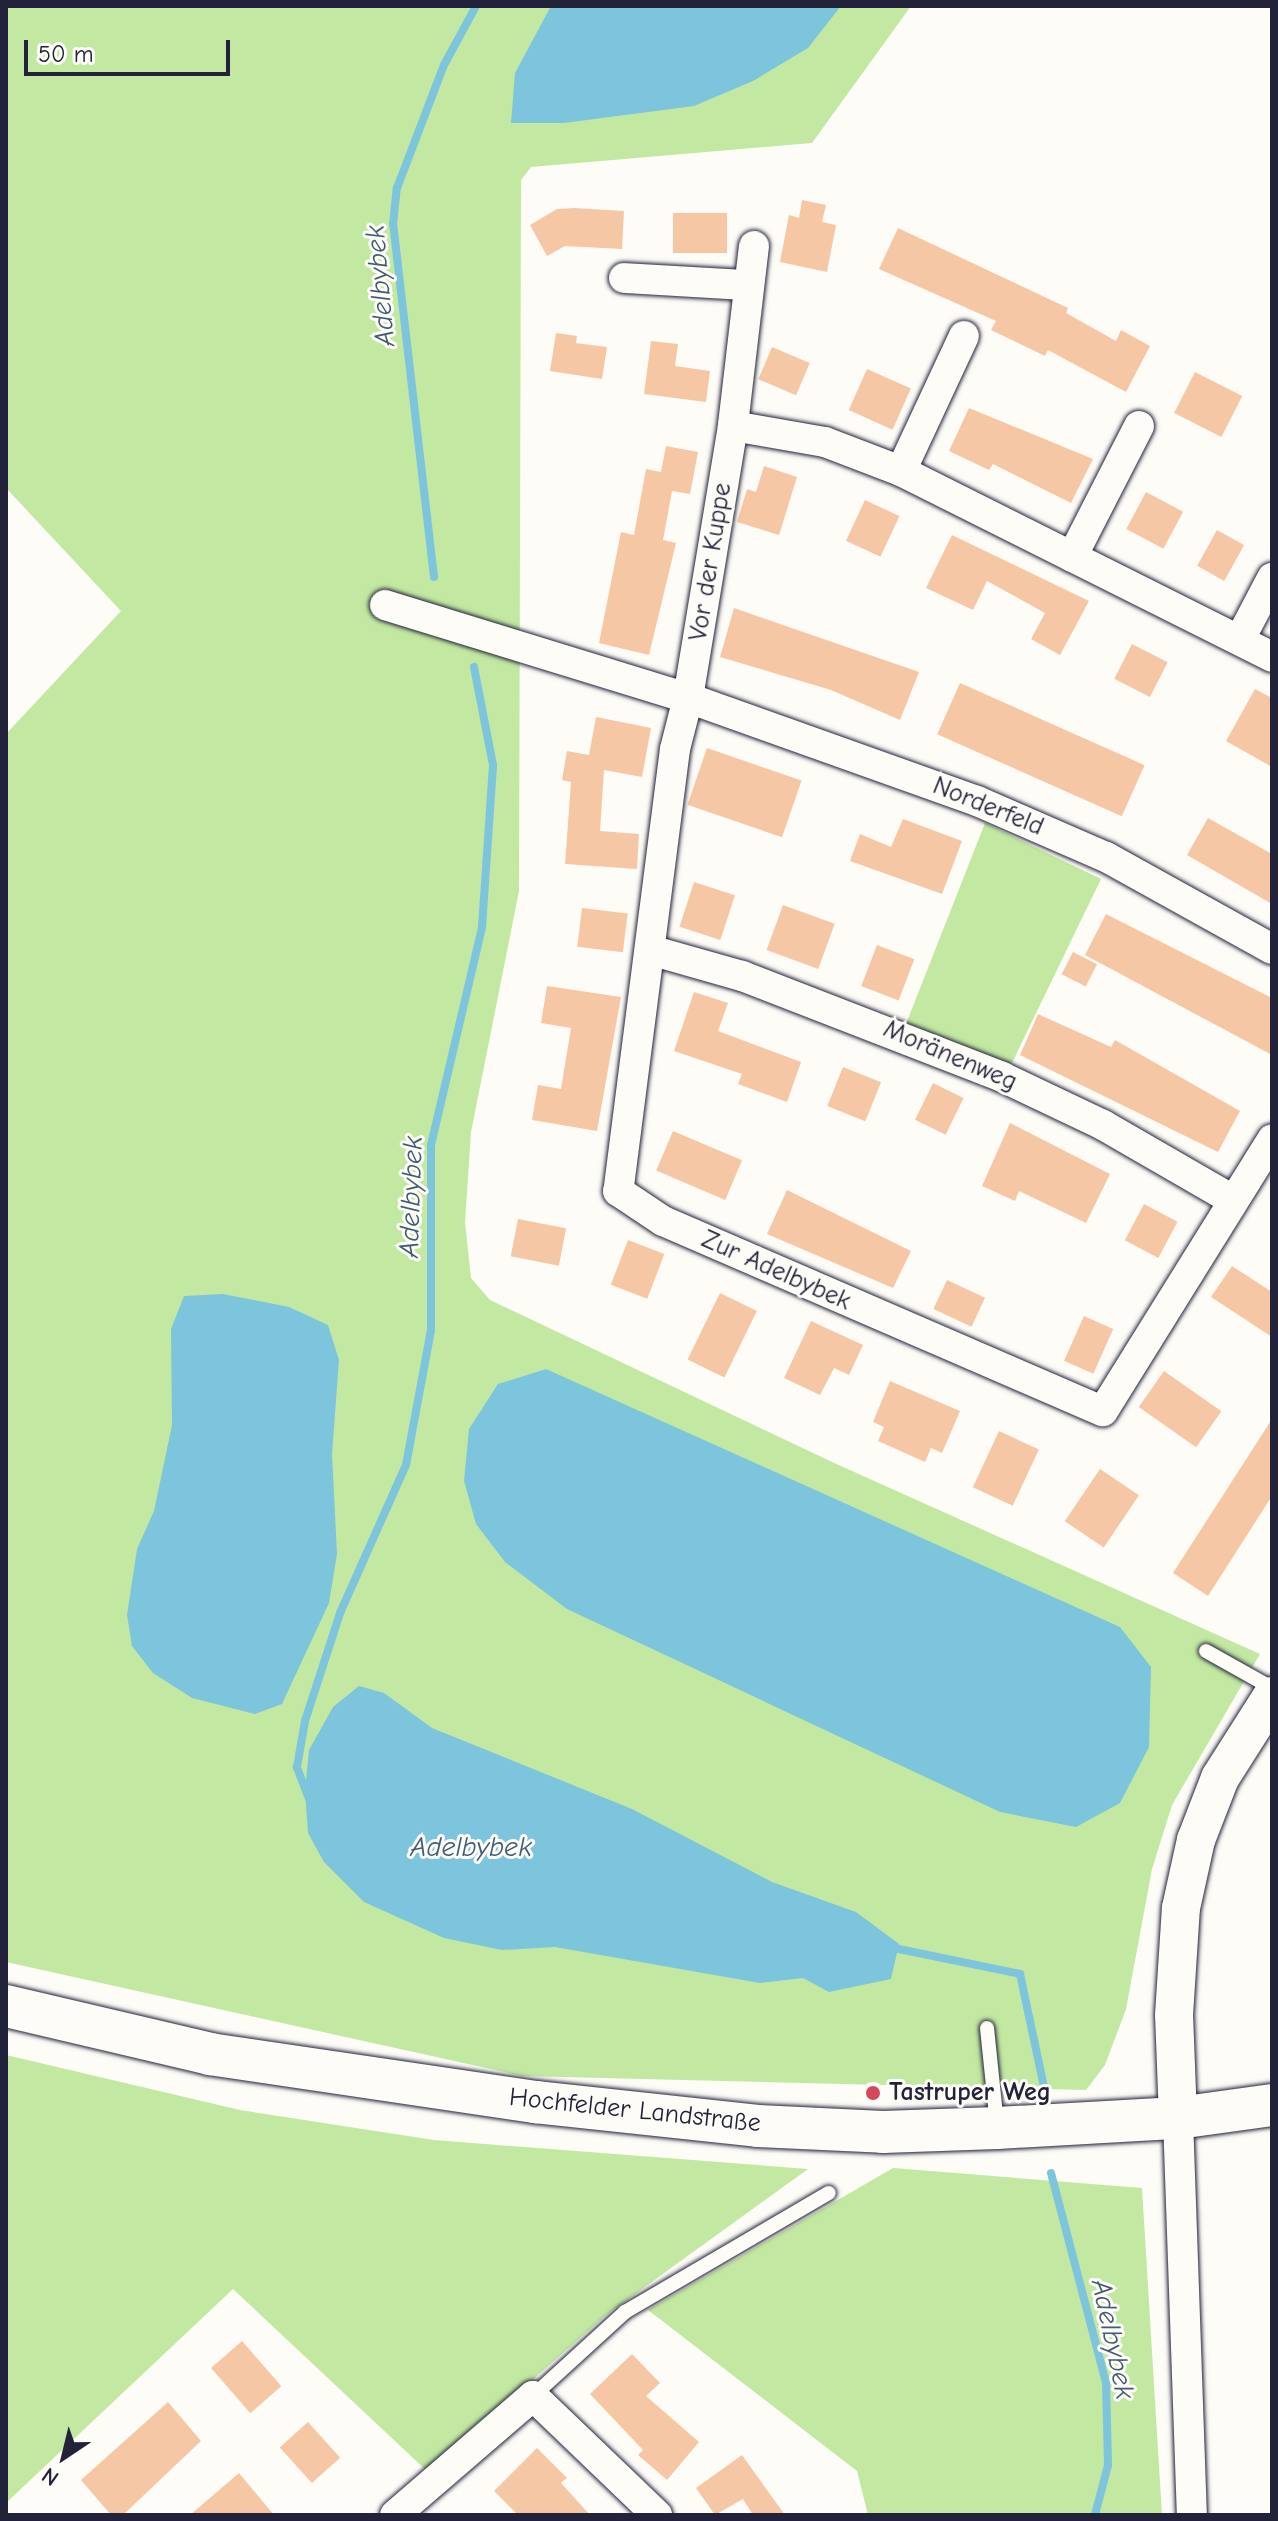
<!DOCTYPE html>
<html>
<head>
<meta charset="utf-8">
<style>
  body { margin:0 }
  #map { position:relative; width:1278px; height:2521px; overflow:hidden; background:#fdfcf7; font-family:"Comic Neue",sans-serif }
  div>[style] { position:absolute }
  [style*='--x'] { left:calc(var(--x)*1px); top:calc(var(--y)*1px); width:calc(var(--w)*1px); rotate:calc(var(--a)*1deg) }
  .green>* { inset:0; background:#c3e8a2 }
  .water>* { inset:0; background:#7dc4dd }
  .stream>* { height:8px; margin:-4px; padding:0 4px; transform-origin:4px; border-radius:4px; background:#7dc4dd }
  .building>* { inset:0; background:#f6c7a5; transform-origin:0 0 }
  .roads { filter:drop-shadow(0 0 2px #22223b) drop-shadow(0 0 2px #22223b) }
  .service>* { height:14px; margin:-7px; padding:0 7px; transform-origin:7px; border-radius:7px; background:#fdfcf7 }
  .minor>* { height:30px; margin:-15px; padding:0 15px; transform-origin:15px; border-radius:15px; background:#fdfcf7 }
  .tertiary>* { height:38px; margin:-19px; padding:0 19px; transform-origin:19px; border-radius:19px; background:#fdfcf7 }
  .secondary>* { height:42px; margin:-21px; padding:0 21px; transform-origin:21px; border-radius:21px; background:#fdfcf7 }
  .dots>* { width:22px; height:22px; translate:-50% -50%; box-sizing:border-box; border:4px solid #fdfcf7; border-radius:50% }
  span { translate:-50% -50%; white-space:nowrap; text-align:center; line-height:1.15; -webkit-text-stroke:6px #fdfcf7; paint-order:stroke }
  .street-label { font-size:26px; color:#22223b }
  .poi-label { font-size:26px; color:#22223b; font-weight:700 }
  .left { translate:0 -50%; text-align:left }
  .water-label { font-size:28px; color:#425b74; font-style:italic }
  .frame { position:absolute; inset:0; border:8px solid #22223b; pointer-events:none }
  .north { position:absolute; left:24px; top:2417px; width:80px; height:80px; -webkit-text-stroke:6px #fdfcf7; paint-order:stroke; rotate:215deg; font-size:22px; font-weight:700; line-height:32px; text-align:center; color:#22223b }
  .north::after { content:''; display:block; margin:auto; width:28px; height:36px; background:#22223b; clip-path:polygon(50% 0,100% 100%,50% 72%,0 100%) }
  .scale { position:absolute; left:24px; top:40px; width:206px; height:36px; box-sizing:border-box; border:4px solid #22223b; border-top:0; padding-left:10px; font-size:24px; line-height:28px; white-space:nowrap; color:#22223b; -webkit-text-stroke:6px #fdfcf7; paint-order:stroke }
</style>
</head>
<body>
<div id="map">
  <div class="green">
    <i style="clip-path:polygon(6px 6px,911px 6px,812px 143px,531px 167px,521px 180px,519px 891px,471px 1132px,465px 1222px,471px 1278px,490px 1300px,832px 1462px,1260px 1654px,1172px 1805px,1152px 1869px,1126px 2009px,1105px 2065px,1086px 2090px,522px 2076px,6px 1962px,6px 734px,121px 611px,6px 488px)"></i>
    <i style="clip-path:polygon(985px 823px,1101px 879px,1009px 1069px,906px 1024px)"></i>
    <i style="clip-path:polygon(6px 2055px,240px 2110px,434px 2140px,808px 2169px,606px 2315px,428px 2472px,233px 2289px,6px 2503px)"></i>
    <i style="clip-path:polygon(893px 2168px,1142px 2188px,1162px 2515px,868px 2515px,857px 2471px,648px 2310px)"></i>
  </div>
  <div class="water">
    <i style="clip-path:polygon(551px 6px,841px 6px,808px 48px,753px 81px,694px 106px,564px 123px,511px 123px,515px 73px)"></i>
    <i style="clip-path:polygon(223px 1294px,289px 1307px,328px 1325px,339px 1360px,332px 1454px,337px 1554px,329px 1603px,282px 1704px,255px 1714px,192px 1698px,153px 1673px,132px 1646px,127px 1615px,137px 1549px,154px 1511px,172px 1425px,171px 1329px,184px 1296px)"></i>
    <i style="clip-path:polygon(546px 1369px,1120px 1627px,1151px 1667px,1149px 1747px,1120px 1803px,1076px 1827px,1000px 1812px,567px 1609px,505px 1562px,476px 1524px,464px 1481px,469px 1429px,498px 1384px)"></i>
    <i style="clip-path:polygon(359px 1686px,384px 1693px,432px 1728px,632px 1809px,772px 1882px,856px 1912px,899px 1944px,891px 1979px,829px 1992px,803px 1978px,760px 1983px,555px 1947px,502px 1950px,444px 1938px,364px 1902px,324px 1862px,308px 1833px,305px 1791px,309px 1750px,333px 1707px)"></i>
  </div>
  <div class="stream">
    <i style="--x:434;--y:577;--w:355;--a:-96.6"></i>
    <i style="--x:393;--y:224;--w:36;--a:-84"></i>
    <i style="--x:397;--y:188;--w:132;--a:-69.1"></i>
    <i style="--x:444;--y:65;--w:67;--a:-61.5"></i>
    <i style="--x:311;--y:1804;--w:40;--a:-111"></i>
    <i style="--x:297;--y:1767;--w:47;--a:-80.1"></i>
    <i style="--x:305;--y:1721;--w:114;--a:-72"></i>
    <i style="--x:340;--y:1613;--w:162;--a:-66"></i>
    <i style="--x:406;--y:1465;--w:137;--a:-79.5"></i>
    <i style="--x:431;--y:1330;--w:185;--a:-90"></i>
    <i style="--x:431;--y:1145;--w:224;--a:-76.8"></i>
    <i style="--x:482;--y:927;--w:162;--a:-86.1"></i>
    <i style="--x:493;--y:765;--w:100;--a:-101"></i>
    <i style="--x:889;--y:1947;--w:134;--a:11.6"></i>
    <i style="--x:1020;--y:1974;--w:116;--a:78"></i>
    <i style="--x:1051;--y:2173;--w:217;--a:75.3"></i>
    <i style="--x:1106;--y:2383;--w:82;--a:88.6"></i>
    <i style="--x:1108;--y:2465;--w:52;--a:104.6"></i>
  </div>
  <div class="building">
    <i style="clip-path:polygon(802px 200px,826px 205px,822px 222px,836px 225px,827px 272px,780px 262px,789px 215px,799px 218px)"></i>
    <i style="clip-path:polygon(574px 208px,624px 211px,622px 249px,565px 246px,547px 256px,530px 225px,557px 209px)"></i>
    <i style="left:727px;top:213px;width:40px;height:54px;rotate:90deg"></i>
    <i style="clip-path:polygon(898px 228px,1068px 308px,1066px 313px,1116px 341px,1121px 330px,1150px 346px,1126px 392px,1048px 350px,1045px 356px,991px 330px,996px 321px,879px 269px)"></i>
    <i style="clip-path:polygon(556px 333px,577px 336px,576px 343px,607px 347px,602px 379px,550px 371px)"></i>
    <i style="clip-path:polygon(651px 341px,678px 344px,675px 366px,710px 371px,706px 402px,644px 394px)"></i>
    <i style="left:772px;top:347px;width:41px;height:35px;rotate:23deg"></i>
    <i style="left:867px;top:369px;width:48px;height:45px;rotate:24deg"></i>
    <i style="left:1195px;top:372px;width:53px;height:46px;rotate:27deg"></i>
    <i style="clip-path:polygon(969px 408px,1093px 459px,1071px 503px,993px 464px,989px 470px,949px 451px)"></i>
    <i style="clip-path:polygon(666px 446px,698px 452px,690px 494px,672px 491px,663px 540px,676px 543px,649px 655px,599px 643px,621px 532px,634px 535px,646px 469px,661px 472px)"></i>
    <i style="clip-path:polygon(764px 466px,797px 477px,779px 535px,737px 522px,747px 489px,756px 492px)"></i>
    <i style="left:1146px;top:492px;width:42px;height:42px;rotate:28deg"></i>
    <i style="left:865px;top:500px;width:38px;height:45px;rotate:25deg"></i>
    <i style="left:1217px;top:530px;width:31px;height:41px;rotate:29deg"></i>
    <i style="clip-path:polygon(952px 535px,1089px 601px,1060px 655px,1031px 639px,1045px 613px,987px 581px,973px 610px,926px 588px)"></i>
    <i style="clip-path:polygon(734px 608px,919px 672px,900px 720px,831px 690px,720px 657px)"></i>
    <i style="left:1132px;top:644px;width:40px;height:39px;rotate:27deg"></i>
    <i style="left:960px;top:683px;width:202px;height:56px;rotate:24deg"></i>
    <i style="clip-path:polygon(1255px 689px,1272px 698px,1272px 767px,1226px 741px)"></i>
    <i style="clip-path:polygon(596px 717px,651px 728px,642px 777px,604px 770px,600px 831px,639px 834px,637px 869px,565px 864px,571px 782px,562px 780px,567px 751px,589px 755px)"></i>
    <i style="left:707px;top:748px;width:100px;height:60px;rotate:19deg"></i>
    <i style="clip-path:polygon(1208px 818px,1272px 854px,1272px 904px,1187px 855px)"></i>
    <i style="clip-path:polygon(903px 819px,962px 841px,942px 894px,850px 861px,860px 834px,891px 847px)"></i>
    <i style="left:694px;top:882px;width:43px;height:47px;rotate:18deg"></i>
    <i style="left:783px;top:905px;width:55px;height:48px;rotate:20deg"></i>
    <i style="left:582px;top:908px;width:46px;height:39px;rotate:7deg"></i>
    <i style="clip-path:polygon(1106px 914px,1272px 998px,1272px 1055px,1085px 955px)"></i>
    <i style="left:877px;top:945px;width:40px;height:44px;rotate:21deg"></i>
    <i style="left:1073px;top:952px;width:27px;height:25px;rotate:27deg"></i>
    <i style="clip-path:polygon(547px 986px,621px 997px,597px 1131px,532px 1120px,538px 1085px,561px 1089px,571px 1028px,541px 1023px)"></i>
    <i style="clip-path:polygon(694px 992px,728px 1003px,718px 1031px,801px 1062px,787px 1102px,738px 1084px,742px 1074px,674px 1051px)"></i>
    <i style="clip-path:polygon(1038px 1014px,1111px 1047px,1115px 1040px,1240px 1111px,1218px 1152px,1020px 1055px)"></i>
    <i style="left:843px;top:1067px;width:41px;height:42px;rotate:22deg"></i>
    <i style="left:933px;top:1083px;width:34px;height:41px;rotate:26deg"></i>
    <i style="clip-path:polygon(1010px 1123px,1110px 1174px,1086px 1223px,1019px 1191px,1015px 1201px,982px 1186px)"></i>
    <i style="left:673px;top:1131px;width:75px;height:43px;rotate:23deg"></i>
    <i style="clip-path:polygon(787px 1190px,911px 1251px,893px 1288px,767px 1234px)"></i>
    <i style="left:1144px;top:1204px;width:38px;height:41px;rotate:28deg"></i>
    <i style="left:518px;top:1219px;width:49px;height:38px;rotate:11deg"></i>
    <i style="left:628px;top:1240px;width:39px;height:48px;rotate:21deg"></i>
    <i style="clip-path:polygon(1232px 1266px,1272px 1292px,1272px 1337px,1211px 1297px)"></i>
    <i style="left:947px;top:1280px;width:42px;height:32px;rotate:25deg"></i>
    <i style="left:720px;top:1293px;width:41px;height:74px;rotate:26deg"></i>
    <i style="left:1084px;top:1316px;width:32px;height:49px;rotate:24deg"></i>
    <i style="clip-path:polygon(811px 1321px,863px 1345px,849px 1375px,834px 1368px,820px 1395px,784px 1378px)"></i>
    <i style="left:1164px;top:1371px;width:70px;height:44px;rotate:35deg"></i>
    <i style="clip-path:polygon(890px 1381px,960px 1411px,942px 1453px,931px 1448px,925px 1462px,878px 1441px,884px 1427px,873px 1422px)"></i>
    <i style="clip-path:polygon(1272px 1419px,1272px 1496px,1208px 1596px,1173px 1573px)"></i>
    <i style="left:999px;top:1431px;width:44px;height:62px;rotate:25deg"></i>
    <i style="left:1100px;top:1469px;width:47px;height:63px;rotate:34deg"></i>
    <i style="left:242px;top:2341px;width:60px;height:41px;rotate:49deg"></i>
    <i style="clip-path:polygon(632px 2354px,660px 2383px,646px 2396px,699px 2442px,667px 2480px,638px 2455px,643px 2450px,590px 2394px)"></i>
    <i style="clip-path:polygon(168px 2402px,201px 2441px,123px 2515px,111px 2515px,81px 2480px)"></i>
    <i style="left:308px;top:2422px;width:48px;height:38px;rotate:48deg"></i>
    <i style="clip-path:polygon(537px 2448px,567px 2478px,561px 2483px,590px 2515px,518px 2515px,494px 2491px)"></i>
    <i style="clip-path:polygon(742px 2455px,785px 2515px,753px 2515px,743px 2499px,715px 2515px,696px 2488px)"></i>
    <i style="clip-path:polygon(239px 2473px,274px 2515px,190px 2515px)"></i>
  </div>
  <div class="roads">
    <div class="service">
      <i style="--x:1206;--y:1651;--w:76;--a:29.3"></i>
      <i style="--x:987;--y:2028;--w:97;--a:84.1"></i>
      <i style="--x:533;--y:2396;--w:125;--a:-42.4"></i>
      <i style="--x:625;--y:2312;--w:236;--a:-30.3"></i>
    </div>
    <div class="minor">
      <i style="--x:754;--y:246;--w:181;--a:96.7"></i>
      <i style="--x:733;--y:426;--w:276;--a:99.4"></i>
      <i style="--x:688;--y:698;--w:53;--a:104.3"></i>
      <i style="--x:675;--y:749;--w:446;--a:97.3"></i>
      <i style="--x:618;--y:1191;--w:54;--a:33.7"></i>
      <i style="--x:663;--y:1221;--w:479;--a:23.4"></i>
      <i style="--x:1103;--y:1411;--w:320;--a:-58.1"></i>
      <i style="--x:624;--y:278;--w:123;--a:3.3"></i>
      <i style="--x:733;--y:426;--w:93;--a:9.9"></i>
      <i style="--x:825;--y:442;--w:81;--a:20.9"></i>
      <i style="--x:901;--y:471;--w:415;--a:26.6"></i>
      <i style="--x:901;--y:471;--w:149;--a:-65"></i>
      <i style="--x:1072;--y:557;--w:147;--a:-62.9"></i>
      <i style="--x:385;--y:605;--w:317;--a:17.1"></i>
      <i style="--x:688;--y:698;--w:307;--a:19.6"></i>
      <i style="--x:977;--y:801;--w:141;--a:23.5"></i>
      <i style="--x:1106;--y:857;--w:190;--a:29"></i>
      <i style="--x:1240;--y:639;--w:69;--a:-62.3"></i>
      <i style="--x:650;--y:950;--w:96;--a:15.8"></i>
      <i style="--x:742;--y:976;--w:279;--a:21.2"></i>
      <i style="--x:1002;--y:1077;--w:112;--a:25.4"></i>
      <i style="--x:1103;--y:1125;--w:150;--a:30"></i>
      <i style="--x:1178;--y:2118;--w:397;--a:88"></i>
      <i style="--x:395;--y:2515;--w:182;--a:-40.8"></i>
      <i style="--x:533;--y:2396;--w:172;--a:43.8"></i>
    </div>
    <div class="tertiary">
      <i style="--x:1178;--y:2118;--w:103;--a:-92.2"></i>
      <i style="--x:1174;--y:2015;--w:107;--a:-86.3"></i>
      <i style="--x:1181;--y:1908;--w:70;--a:-77.6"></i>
      <i style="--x:1196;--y:1840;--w:66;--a:-68.8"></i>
      <i style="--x:1220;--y:1778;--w:97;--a:-57.6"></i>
    </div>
    <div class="secondary">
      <i style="--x:6;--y:2006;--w:210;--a:13.2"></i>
      <i style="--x:210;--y:2054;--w:329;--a:8.4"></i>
      <i style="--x:535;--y:2102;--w:224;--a:6.1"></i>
      <i style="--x:758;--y:2126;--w:125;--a:2.7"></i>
      <i style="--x:883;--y:2132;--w:114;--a:-2"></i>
      <i style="--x:997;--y:2128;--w:181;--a:-3.2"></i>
      <i style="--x:1178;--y:2118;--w:95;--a:-7.9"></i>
    </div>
  </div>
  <div class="dots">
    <i style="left:873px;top:2093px;background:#d1495b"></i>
  </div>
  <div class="street-label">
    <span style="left:711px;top:562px;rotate:-81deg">Vor der Kuppe</span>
    <span style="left:988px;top:807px;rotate:22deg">Norderfeld</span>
    <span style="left:950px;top:1056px;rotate:23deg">Moränenweg</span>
    <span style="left:776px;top:1271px;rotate:24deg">Zur Adelbybek</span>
    <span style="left:635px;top:2111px;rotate:6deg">Hochfelder Landstraße</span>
  </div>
  <div class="poi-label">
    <span class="left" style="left:889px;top:2093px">Tastruper Weg</span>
  </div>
  <div class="water-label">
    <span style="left:380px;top:286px;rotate:-95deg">Adelbybek</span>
    <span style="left:411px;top:1197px;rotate:-88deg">Adelbybek</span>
    <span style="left:471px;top:1847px">Adelbybek</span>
    <span style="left:1113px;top:2339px;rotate:78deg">Adelbybek</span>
  </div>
  <div class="frame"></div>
  <div class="north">N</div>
  <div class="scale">50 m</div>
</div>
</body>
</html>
